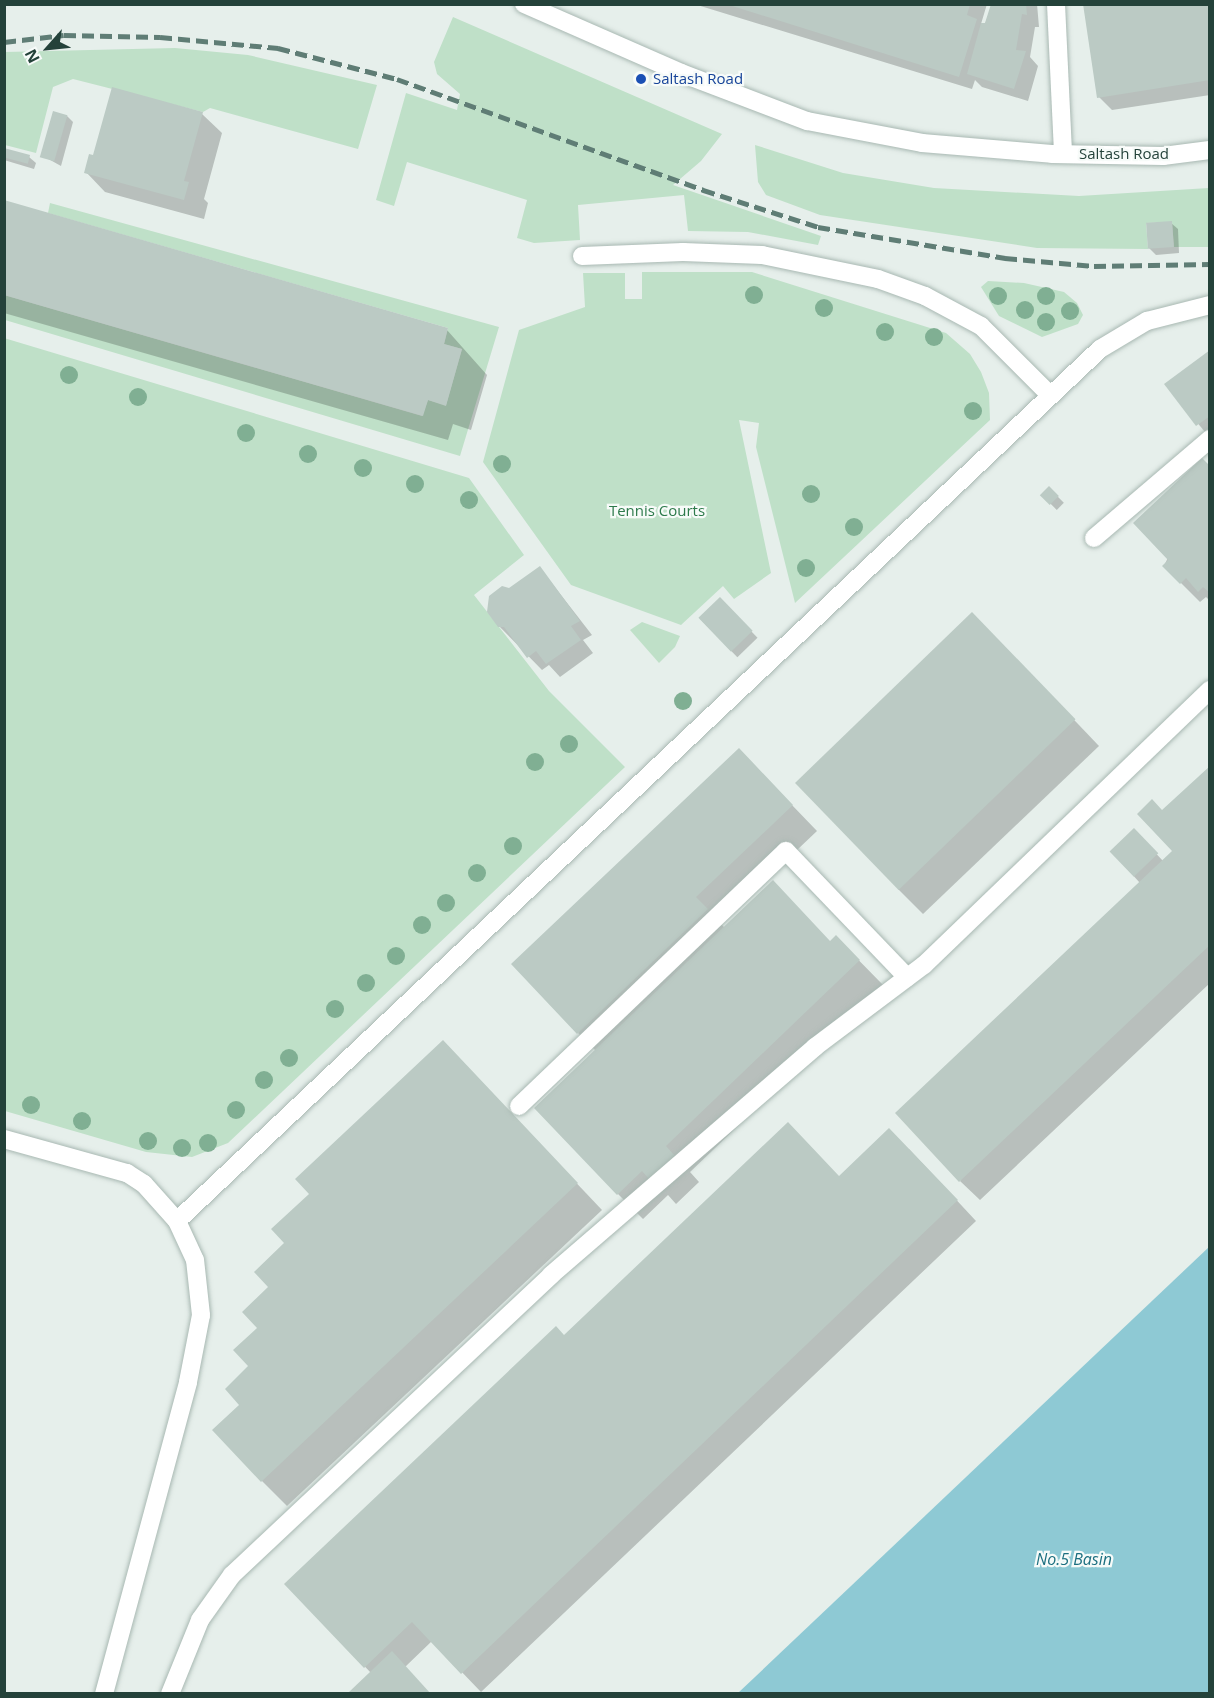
<!DOCTYPE html>
<html>
<head>
<meta charset="utf-8">
<style>
  body { margin:0 }
  #map { position:relative; width:1214px; height:1698px; overflow:hidden; background:#e6efeb; font-family:"Open Sans",sans-serif }
  div>[style] { position:absolute }
  [style*='--x'] { left:calc(var(--x)*1px); top:calc(var(--y)*1px); width:calc(var(--w)*1px); rotate:calc(var(--a)*1deg) }
  .green>* { inset:0; background:#bfe0c8 }
  .water>* { inset:0; background:#8ec9d4 }
  .shadow>* { inset:0; background:#0003; transform-origin:0 0 }
  .building>* { inset:0; background:#bbcac4; transform-origin:0 0 }
  .roads { filter:drop-shadow(0 0 2px #a8b8b2) drop-shadow(0 0 2px #a8b8b2) }
  .service>* { height:18px; margin:-9px; padding:0 9px; transform-origin:9px; border-radius:9px; background:#fff }
  .secondary>* { height:18px; margin:-9px; padding:0 9px; transform-origin:9px; border-radius:9px; background:#fff }
  .rail>* { height:4.5px; margin-top:-2.25px; transform-origin:0; background:repeating-linear-gradient(90deg,#5f7d75 0 12px,transparent 0 18px) }
  .trees>* { width:18px; height:18px; margin:-9px; border-radius:50%; background:#80af93 }
  .dots>* { width:16px; height:16px; translate:-50% -50%; box-sizing:border-box; border:3px solid #f7fbf9; border-radius:50% }
  span { translate:-50% -50%; white-space:nowrap; text-align:center; line-height:1.15; -webkit-text-stroke:4.5px #f7fbf9; paint-order:stroke }
  .transit-label { font-size:15px; color:#164399 }
  .left { translate:0 -50%; text-align:left }
  .street-label { font-size:15px; color:#24423a }
  .park-label { font-size:15px; color:#2d7a4b }
  .water-label { font-size:16px; color:#1c6f80; font-style:italic }
  .frame { position:absolute; inset:0; border:6px solid #24423a; pointer-events:none }
  .north { position:absolute; left:18px; top:18px; width:60px; height:60px; -webkit-text-stroke:4px #f7fbf9; paint-order:stroke; rotate:243deg; font-size:16px; font-weight:700; line-height:24px; text-align:center; color:#24423a }
  .north::after { content:''; display:block; margin:auto; width:21px; height:27px; background:#24423a; clip-path:polygon(50% 0,100% 100%,50% 72%,0 100%) }
</style>
</head>
<body>
<div id="map">
  <div class="green">
    <i style="clip-path:polygon(453px 17px,722px 134px,701px 161px,673px 185px,821px 236px,818px 245px,748px 232px,688px 231px,684px 195px,578px 205px,580px 240px,534px 243px,517px 238px,527px 200px,407px 162px,394px 206px,376px 200px,406px 93px,457px 110px,460px 94px,437px 74px,434px 62px)"></i>
    <i style="clip-path:polygon(175px 48px,248px 55px,377px 85px,358px 149px,210px 108px,203px 112px,73px 79px,53px 87px,36px 153px,5px 145px,5px 52px)"></i>
    <i style="clip-path:polygon(755px 145px,843px 173px,934px 188px,1079px 196px,1209px 188px,1209px 247px,1174px 247px,1172px 222px,1146px 223px,1148px 249px,1037px 248px,820px 215px,766px 195px,758px 182px)"></i>
    <i style="clip-path:polygon(50px 203px,499px 327px,460px 456px,5px 320px,4px 295px,422px 416px,428px 400px,446px 405px,462px 349px,444px 344px,448px 328px,48px 213px)"></i>
    <i style="clip-path:polygon(642px 272px,752px 272px,946px 333px,970px 354px,981px 372px,989px 393px,990px 420px,795px 603px,756px 447px,759px 423px,739px 420px,771px 573px,734px 599px,723px 586px,681px 625px,571px 585px,483px 462px,519px 330px,585px 307px,583px 273px,625px 273px,625px 299px,642px 299px)"></i>
    <i style="clip-path:polygon(988px 281px,1024px 283px,1064px 292px,1077px 303px,1083px 315px,1078px 324px,1042px 337px,999px 316px,981px 287px)"></i>
    <i style="clip-path:polygon(4px 338px,469px 478px,524px 555px,474px 595px,549px 691px,625px 767px,228px 1143px,192px 1157px,146px 1152px,5px 1111px)"></i>
    <i style="clip-path:polygon(642px 622px,680px 636px,675px 647px,659px 663px,630px 630px)"></i>
  </div>
  <div class="water">
    <i style="clip-path:polygon(1209px 1247px,1209px 1693px,738px 1693px)"></i>
  </div>
  <div class="shadow">
    <i style="clip-path:polygon(694px 4px,987px 4px,981px 24px,984px 27px,992px 4px,1037px 4px,1039px 27px,1035px 27px,1030px 57px,1038px 66px,1028px 101px,982px 87px,975px 80px,972px 89px)"></i>
    <i style="clip-path:polygon(1210px 4px,1210px 95px,1112px 110px,1099px 97px)"></i>
    <i style="clip-path:polygon(202px 114px,222px 133px,204px 199px,208px 203px,204px 219px,105px 192px,86px 172px,94px 157px)"></i>
    <i style="clip-path:polygon(67px 116px,73px 122px,61px 166px,43px 156px)"></i>
    <i style="clip-path:polygon(4px 150px,29px 157px,36px 163px,34px 169px,4px 160px)"></i>
    <i style="clip-path:polygon(4px 202px,447px 330px,487px 375px,471px 430px,453px 424px,448px 440px,4px 313px)"></i>
    <i style="clip-path:polygon(1171px 223px,1178px 229px,1179px 253px,1156px 255px,1149px 248px)"></i>
    <i style="clip-path:polygon(1210px 352px,1210px 438px,1166px 385px)"></i>
    <i style="clip-path:polygon(1210px 468px,1210px 601px,1206px 597px,1200px 602px,1164px 566px)"></i>
    <i style="left:1049px;top:488px;width:21px;height:10px;rotate:45deg"></i>
    <i style="clip-path:polygon(540px 568px,592px 635px,583px 640px,593px 653px,560px 677px,549px 665px,542px 670px,499px 626px,510px 590px)"></i>
    <i style="left:720px;top:599px;width:54px;height:28px;rotate:46deg"></i>
    <i style="clip-path:polygon(997px 639px,1099px 746px,923px 914px,898px 889px)"></i>
    <i style="clip-path:polygon(1210px 768px,1210px 983px,980px 1200px,960px 1181px,1140px 883px,1111px 851px,1134px 830px,1163px 861px,1174px 851px,1162px 812px)"></i>
    <i style="clip-path:polygon(764px 776px,817px 831px,720px 923px,725px 928px,831px 942px,836px 937px,884px 986px,690px 1172px,699px 1182px,676px 1204px,668px 1195px,643px 1219px,618px 1194px,596px 1051px,578px 1033px)"></i>
    <i style="clip-path:polygon(443px 1042px,602px 1210px,287px 1506px,262px 1481px,241px 1405px,271px 1287px,311px 1194px)"></i>
    <i style="clip-path:polygon(909px 1149px,976px 1221px,481px 1692px,432px 1641px,405px 1667px,371px 1673px,287px 1584px,564px 1337px,839px 1177px)"></i>
  </div>
  <div class="building">
    <i style="clip-path:polygon(726px 4px,970px 4px,967px 15px,977px 19px,959px 77px)"></i>
    <i style="clip-path:polygon(991px 4px,1026px 4px,1027px 15px,1022px 14px,1016px 50px,1026px 51px,1014px 89px,967px 74px,981px 23px,985px 23px)"></i>
    <i style="clip-path:polygon(1083px 4px,1210px 4px,1210px 80px,1097px 98px)"></i>
    <i style="clip-path:polygon(112px 87px,203px 112px,184px 181px,189px 182px,184px 200px,84px 173px,89px 154px,93px 155px)"></i>
    <i style="left:53px;top:111px;width:15px;height:48px;rotate:16deg"></i>
    <i style="left:4px;top:148px;width:27px;height:9px;rotate:15deg"></i>
    <i style="clip-path:polygon(4px 200px,448px 328px,444px 344px,462px 349px,446px 406px,428px 400px,423px 416px,4px 295px)"></i>
    <i style="left:1172px;top:221px;width:26px;height:26px;rotate:86deg"></i>
    <i style="clip-path:polygon(1210px 350px,1210px 416px,1196px 426px,1164px 384px)"></i>
    <i style="clip-path:polygon(1202px 458px,1210px 466px,1210px 593px,1203px 587px,1198px 592px,1186px 578px,1180px 584px,1162px 566px,1168px 560px,1133px 523px)"></i>
    <i style="left:1049px;top:486px;width:14px;height:13px;rotate:45deg"></i>
    <i style="clip-path:polygon(540px 566px,580px 621px,571px 626px,581px 640px,546px 664px,536px 651px,527px 658px,504px 627px,498px 627px,487px 612px,489px 596px,502px 586px,509px 588px)"></i>
    <i style="left:720px;top:597px;width:47px;height:30px;rotate:46deg"></i>
    <i style="left:972px;top:612px;width:149px;height:246px;rotate:46deg"></i>
    <i style="clip-path:polygon(739px 748px,793px 805px,696px 897px,708px 909px,577px 1034px,511px 964px)"></i>
    <i style="clip-path:polygon(1210px 766px,1210px 945px,959px 1182px,895px 1113px,1172px 851px,1137px 814px,1152px 799px,1162px 810px)"></i>
    <i style="left:1134px;top:828px;width:35px;height:34px;rotate:46deg"></i>
    <i style="clip-path:polygon(773px 880px,830px 941px,836px 935px,860px 960px,666px 1146px,675px 1156px,650px 1180px,642px 1171px,617px 1195px,534px 1108px)"></i>
    <i style="clip-path:polygon(443px 1040px,578px 1183px,261px 1482px,212px 1430px,239px 1405px,225px 1389px,248px 1366px,233px 1350px,257px 1328px,242px 1312px,268px 1287px,254px 1272px,284px 1243px,271px 1229px,309px 1194px,295px 1179px)"></i>
    <i style="clip-path:polygon(788px 1122px,839px 1176px,889px 1128px,958px 1200px,461px 1674px,412px 1622px,364px 1668px,284px 1584px,556px 1326px,564px 1335px)"></i>
    <i style="clip-path:polygon(392px 1651px,431px 1694px,350px 1694px,349px 1692px)"></i>
  </div>
  <div class="roads">
    <div class="service">
      <i style="--x:1056;--y:4;--w:150;--a:87.3"></i>
      <i style="--x:582;--y:256;--w:101;--a:-2.3"></i>
      <i style="--x:683;--y:252;--w:79;--a:2.2"></i>
      <i style="--x:762;--y:255;--w:118;--a:11.7"></i>
      <i style="--x:878;--y:279;--w:50;--a:19.9"></i>
      <i style="--x:925;--y:296;--w:64;--a:28.2"></i>
      <i style="--x:981;--y:326;--w:96;--a:45"></i>
      <i style="--x:1094;--y:538;--w:153;--a:-40.5"></i>
      <i style="--x:519;--y:1106;--w:369;--a:-43.7"></i>
      <i style="--x:786;--y:851;--w:175;--a:46.2"></i>
      <i style="--x:4;--y:1139;--w:128;--a:15.5"></i>
      <i style="--x:127;--y:1173;--w:20;--a:33"></i>
      <i style="--x:144;--y:1184;--w:50;--a:48.3"></i>
      <i style="--x:104;--y:1694;--w:323;--a:-74.9"></i>
      <i style="--x:188;--y:1382;--w:68;--a:-79"></i>
      <i style="--x:201;--y:1315;--w:55;--a:-96.2"></i>
      <i style="--x:195;--y:1260;--w:43;--a:-114.8"></i>
      <i style="--x:177;--y:1221;--w:1270;--a:-43.37"></i>
      <i style="--x:1100;--y:349;--w:55;--a:-30.8"></i>
      <i style="--x:1147;--y:321;--w:65;--a:-14.3"></i>
      <i style="--x:170;--y:1694;--w:80;--a:-67.9"></i>
      <i style="--x:200;--y:1620;--w:55;--a:-54.6"></i>
      <i style="--x:232;--y:1575;--w:438;--a:-43.2"></i>
      <i style="--x:551;--y:1275;--w:349;--a:-40.8"></i>
      <i style="--x:815;--y:1047;--w:136;--a:-37"></i>
      <i style="--x:924;--y:965;--w:397;--a:-43.9"></i>
    </div>
    <div class="secondary">
      <i style="--x:524;--y:4;--w:171;--a:23.7"></i>
      <i style="--x:681;--y:73;--w:135;--a:20.9"></i>
      <i style="--x:807;--y:121;--w:117;--a:10.8"></i>
      <i style="--x:922;--y:143;--w:130;--a:4.8"></i>
      <i style="--x:1052;--y:154;--w:111;--a:1"></i>
      <i style="--x:1163;--y:156;--w:47;--a:-7.3"></i>
    </div>
  </div>
  <div class="rail">
    <i style="--x:4;--y:42;--w:60;--a:-6.7"></i>
    <i style="--x:64;--y:35;--w:96;--a:1.2"></i>
    <i style="--x:160;--y:37;--w:119;--a:5.3"></i>
    <i style="--x:278;--y:48;--w:123;--a:14.6"></i>
    <i style="--x:397;--y:79;--w:326;--a:19.9"></i>
    <i style="--x:703;--y:190;--w:121;--a:17.8"></i>
    <i style="--x:818;--y:227;--w:190;--a:9.4"></i>
    <i style="--x:1005;--y:258;--w:89;--a:5.1"></i>
    <i style="--x:1094;--y:266;--w:116;--a:-1"></i>
  </div>
  <div class="trees">
    <i style="left:754px;top:295px"></i>
    <i style="left:998px;top:296px"></i>
    <i style="left:1046px;top:296px"></i>
    <i style="left:824px;top:308px"></i>
    <i style="left:1025px;top:310px"></i>
    <i style="left:1070px;top:311px"></i>
    <i style="left:1046px;top:322px"></i>
    <i style="left:885px;top:332px"></i>
    <i style="left:934px;top:337px"></i>
    <i style="left:69px;top:375px"></i>
    <i style="left:138px;top:397px"></i>
    <i style="left:973px;top:411px"></i>
    <i style="left:246px;top:433px"></i>
    <i style="left:308px;top:454px"></i>
    <i style="left:502px;top:464px"></i>
    <i style="left:363px;top:468px"></i>
    <i style="left:415px;top:484px"></i>
    <i style="left:811px;top:494px"></i>
    <i style="left:469px;top:500px"></i>
    <i style="left:854px;top:527px"></i>
    <i style="left:806px;top:568px"></i>
    <i style="left:683px;top:701px"></i>
    <i style="left:569px;top:744px"></i>
    <i style="left:535px;top:762px"></i>
    <i style="left:513px;top:846px"></i>
    <i style="left:477px;top:873px"></i>
    <i style="left:446px;top:903px"></i>
    <i style="left:422px;top:925px"></i>
    <i style="left:396px;top:956px"></i>
    <i style="left:366px;top:983px"></i>
    <i style="left:335px;top:1009px"></i>
    <i style="left:289px;top:1058px"></i>
    <i style="left:264px;top:1080px"></i>
    <i style="left:31px;top:1105px"></i>
    <i style="left:236px;top:1110px"></i>
    <i style="left:82px;top:1121px"></i>
    <i style="left:148px;top:1141px"></i>
    <i style="left:208px;top:1143px"></i>
    <i style="left:182px;top:1148px"></i>
  </div>
  <div class="dots">
    <i style="left:641px;top:79px;background:#1a4fb4"></i>
  </div>
  <div class="transit-label">
    <span class="left" style="left:653px;top:79px">Saltash Road</span>
  </div>
  <div class="street-label">
    <span style="left:1124px;top:154px">Saltash Road</span>
  </div>
  <div class="park-label">
    <span style="left:657px;top:511px">Tennis Courts</span>
  </div>
  <div class="water-label">
    <span style="left:1074px;top:1559px">No.5 Basin</span>
  </div>
  <div class="frame"></div>
  <div class="north">N</div>
</div>
</body>
</html>
